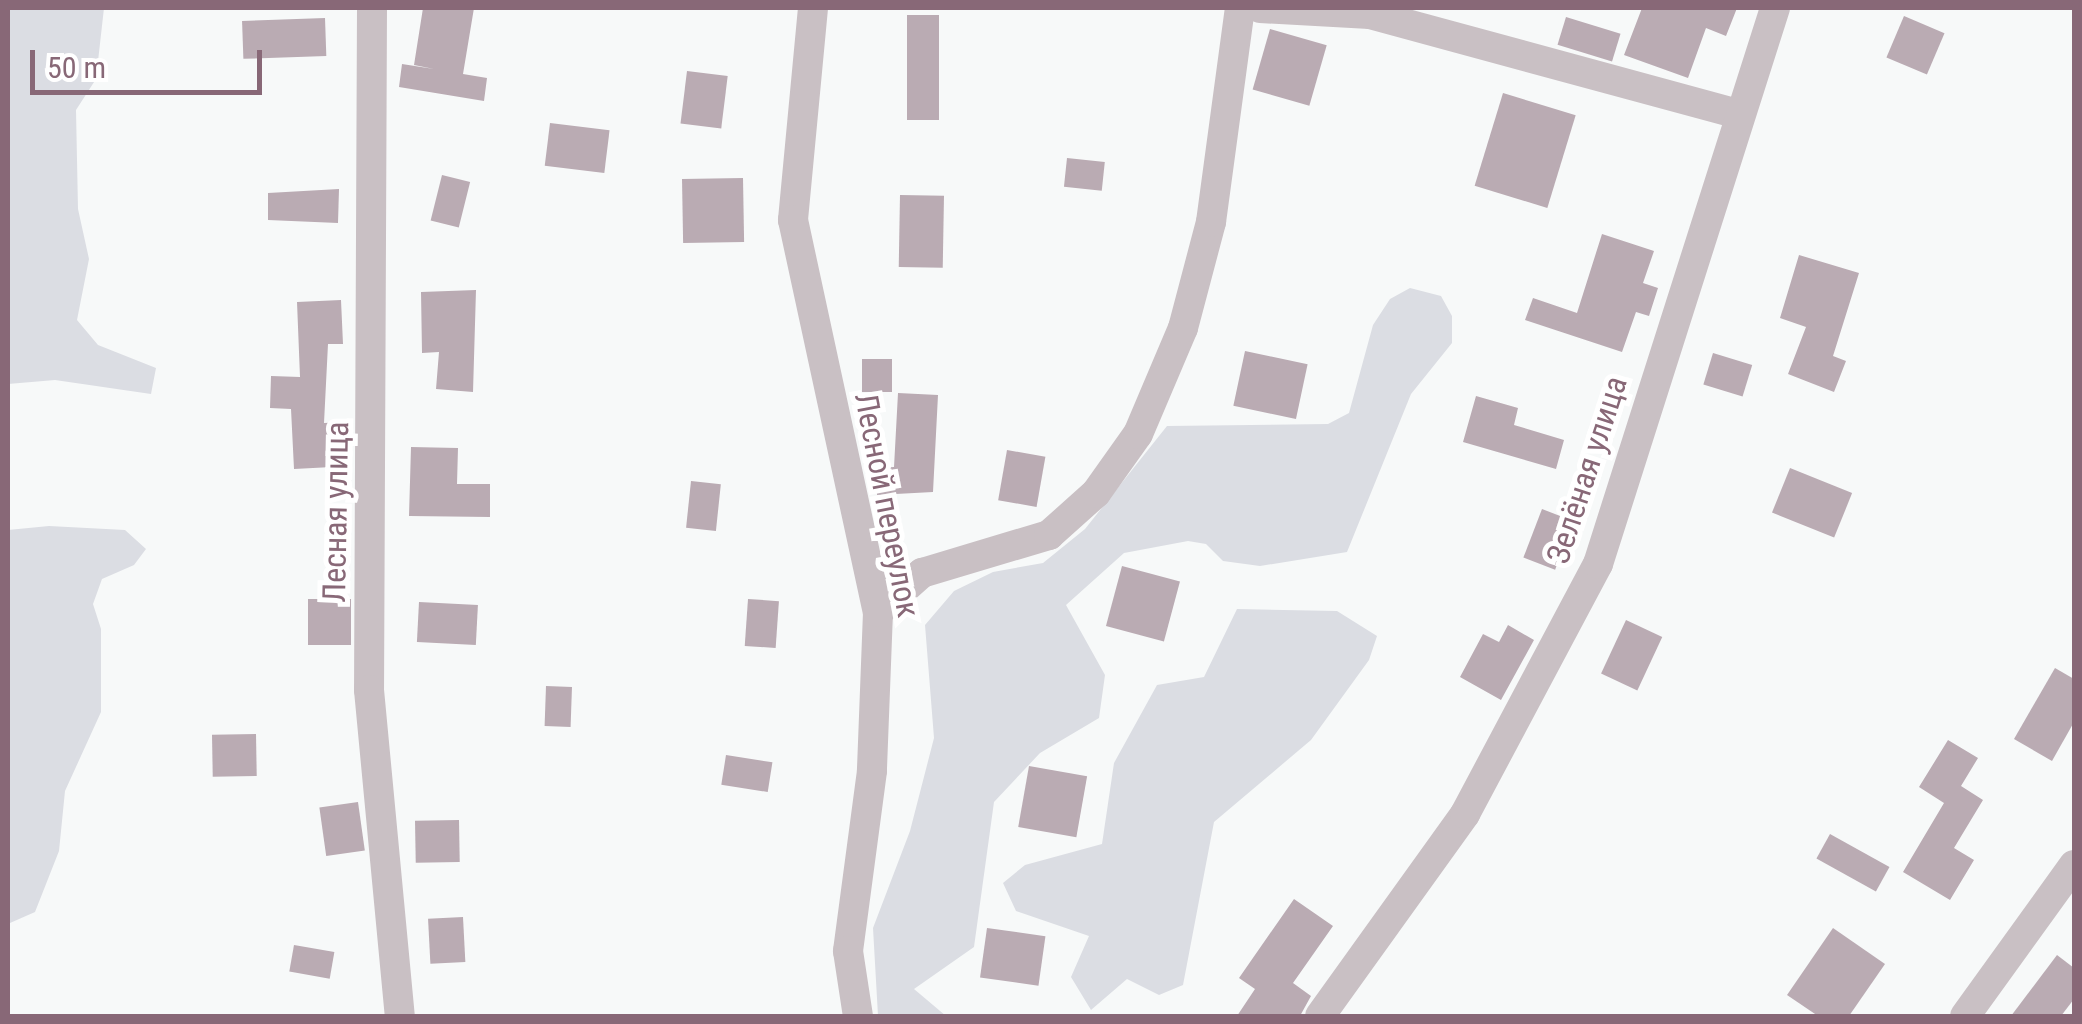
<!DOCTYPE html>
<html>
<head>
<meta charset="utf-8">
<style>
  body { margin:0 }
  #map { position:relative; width:2082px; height:1024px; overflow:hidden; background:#f7f9f9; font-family:"Roboto Condensed",sans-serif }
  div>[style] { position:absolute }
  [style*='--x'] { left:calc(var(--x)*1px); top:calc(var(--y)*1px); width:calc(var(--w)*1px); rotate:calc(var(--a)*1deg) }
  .green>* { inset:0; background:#dbdde3 }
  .building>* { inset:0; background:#baabb3; transform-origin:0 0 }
  .minor>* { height:30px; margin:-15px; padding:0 15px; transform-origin:15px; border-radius:15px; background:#c9c0c4 }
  span { translate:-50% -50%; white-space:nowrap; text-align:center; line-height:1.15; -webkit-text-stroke:10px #fff; paint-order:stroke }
  .street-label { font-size:32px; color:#886877 }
  .frame { position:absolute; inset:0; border:10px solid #886877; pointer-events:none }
  .scale { position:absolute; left:30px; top:50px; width:232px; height:45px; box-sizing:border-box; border:5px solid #886877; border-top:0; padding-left:12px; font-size:30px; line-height:35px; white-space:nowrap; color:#886877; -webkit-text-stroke:8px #fff; paint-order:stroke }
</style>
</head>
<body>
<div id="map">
  <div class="green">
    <i style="clip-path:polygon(8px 8px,104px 8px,96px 79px,76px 110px,78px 209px,89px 259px,77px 320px,98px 345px,156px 368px,151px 394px,55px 380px,8px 384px)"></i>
    <i style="clip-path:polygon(1410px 288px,1441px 296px,1452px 316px,1452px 343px,1411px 394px,1347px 552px,1260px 566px,1223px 561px,1206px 544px,1188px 541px,1124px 553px,1066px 605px,1105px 675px,1099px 718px,1040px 753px,994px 802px,974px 947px,914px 989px,946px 1016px,878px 1016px,873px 928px,910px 831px,934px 738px,925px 625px,954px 591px,993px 572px,1043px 563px,1085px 529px,1167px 426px,1328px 424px,1349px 413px,1373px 325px,1390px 299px)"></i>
    <i style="clip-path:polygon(49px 526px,125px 530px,146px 549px,134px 565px,102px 579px,93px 604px,101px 629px,101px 712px,65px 791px,59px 851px,35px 912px,10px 923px,8px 530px)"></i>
    <i style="clip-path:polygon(1237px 609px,1337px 611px,1377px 636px,1369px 660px,1311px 740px,1214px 822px,1183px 985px,1159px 995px,1127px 979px,1091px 1010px,1071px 977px,1089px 936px,1016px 911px,1003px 883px,1025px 865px,1102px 844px,1114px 763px,1157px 685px,1204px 677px)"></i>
  </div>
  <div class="building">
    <i style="clip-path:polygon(423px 8px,474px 8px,463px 74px,487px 78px,484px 101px,399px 87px,402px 64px,434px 69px,414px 65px)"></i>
    <i style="clip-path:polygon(1642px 8px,1737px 8px,1726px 36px,1706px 28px,1688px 78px,1624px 55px)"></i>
    <i style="left:907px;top:15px;width:32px;height:105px"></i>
    <i style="left:1904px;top:16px;width:44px;height:45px;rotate:23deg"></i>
    <i style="left:1566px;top:17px;width:57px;height:29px;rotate:17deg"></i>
    <i style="left:325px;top:18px;width:38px;height:83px;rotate:88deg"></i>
    <i style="left:1270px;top:29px;width:59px;height:63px;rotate:16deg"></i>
    <i style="left:687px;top:71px;width:41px;height:53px;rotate:7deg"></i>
    <i style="left:1503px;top:93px;width:76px;height:97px;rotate:17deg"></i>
    <i style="left:550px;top:123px;width:60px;height:43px;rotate:7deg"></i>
    <i style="left:1067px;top:158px;width:38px;height:29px;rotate:6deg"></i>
    <i style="left:442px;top:175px;width:29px;height:47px;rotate:14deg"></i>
    <i style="left:743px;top:178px;width:64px;height:61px;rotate:89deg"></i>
    <i style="clip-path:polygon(339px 189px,338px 223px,268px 220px,268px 193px)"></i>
    <i style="left:900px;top:195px;width:44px;height:72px;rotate:1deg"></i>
    <i style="clip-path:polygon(1602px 234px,1654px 251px,1643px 283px,1658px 288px,1649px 316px,1636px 312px,1622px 352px,1525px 320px,1533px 298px,1577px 313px)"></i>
    <i style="clip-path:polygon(1799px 255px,1859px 273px,1833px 356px,1846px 361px,1834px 392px,1788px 374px,1806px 327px,1780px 318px)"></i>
    <i style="clip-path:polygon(476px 290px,473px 392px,436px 389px,439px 352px,422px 353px,421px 292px)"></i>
    <i style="clip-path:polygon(341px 300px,343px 344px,328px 344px,324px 423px,351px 422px,351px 466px,294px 469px,291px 409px,270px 408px,271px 376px,300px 377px,297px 302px)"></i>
    <i style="left:1245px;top:351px;width:64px;height:56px;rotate:12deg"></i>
    <i style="left:1713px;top:353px;width:41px;height:33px;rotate:17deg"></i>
    <i style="left:862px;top:359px;width:30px;height:33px"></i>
    <i style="clip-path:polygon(898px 393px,938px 395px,933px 492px,877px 495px,876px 468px,894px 467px)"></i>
    <i style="clip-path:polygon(1476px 396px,1518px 408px,1514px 425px,1564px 440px,1556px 469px,1463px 442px)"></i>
    <i style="clip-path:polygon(411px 447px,458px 448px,457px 484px,490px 484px,490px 517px,409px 516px)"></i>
    <i style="left:1007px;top:450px;width:39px;height:51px;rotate:10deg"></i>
    <i style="left:1790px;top:468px;width:67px;height:48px;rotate:22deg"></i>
    <i style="left:691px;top:481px;width:30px;height:47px;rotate:6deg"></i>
    <i style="left:1542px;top:509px;width:34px;height:52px;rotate:21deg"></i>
    <i style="left:1122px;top:566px;width:60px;height:62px;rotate:15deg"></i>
    <i style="left:308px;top:599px;width:43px;height:46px"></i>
    <i style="left:748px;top:599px;width:31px;height:47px;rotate:4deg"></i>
    <i style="left:419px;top:602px;width:59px;height:40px;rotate:3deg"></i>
    <i style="left:1626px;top:620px;width:40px;height:59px;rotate:25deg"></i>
    <i style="clip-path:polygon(1508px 625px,1534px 640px,1501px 700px,1460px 677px,1483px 634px,1499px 642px)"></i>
    <i style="clip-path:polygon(2055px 668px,2074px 679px,2074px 722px,2052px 761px,2014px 739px)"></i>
    <i style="left:546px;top:686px;width:26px;height:40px;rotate:2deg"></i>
    <i style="left:256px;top:734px;width:42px;height:44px;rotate:89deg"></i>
    <i style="clip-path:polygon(1948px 740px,1978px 758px,1961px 786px,1983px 800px,1954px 848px,1974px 860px,1950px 900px,1903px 872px,1944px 803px,1919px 787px)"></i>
    <i style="left:726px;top:755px;width:47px;height:30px;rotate:9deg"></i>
    <i style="left:1029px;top:766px;width:59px;height:62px;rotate:10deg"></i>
    <i style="left:358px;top:802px;width:49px;height:39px;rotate:82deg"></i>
    <i style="left:459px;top:820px;width:42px;height:44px;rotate:89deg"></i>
    <i style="left:1830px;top:834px;width:68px;height:28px;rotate:29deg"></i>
    <i style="clip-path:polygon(1294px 899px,1333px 926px,1293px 983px,1311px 996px,1300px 1016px,1237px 1016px,1255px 989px,1239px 978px)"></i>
    <i style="left:463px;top:917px;width:45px;height:35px;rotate:87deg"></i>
    <i style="left:987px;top:928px;width:59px;height:50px;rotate:8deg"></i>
    <i style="clip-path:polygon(1833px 928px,1885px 964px,1849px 1016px,1818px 1016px,1787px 995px)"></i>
    <i style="left:294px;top:945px;width:41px;height:27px;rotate:10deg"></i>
    <i style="clip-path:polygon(2057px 955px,2074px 968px,2074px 999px,2061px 1016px,2011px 1016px)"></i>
  </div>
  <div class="minor">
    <i style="--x:372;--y:8;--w:682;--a:90.25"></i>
    <i style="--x:369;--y:690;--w:327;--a:84.6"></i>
    <i style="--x:813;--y:8;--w:213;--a:95.4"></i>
    <i style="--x:793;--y:220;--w:401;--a:77.8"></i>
    <i style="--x:878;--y:612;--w:159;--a:92.2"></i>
    <i style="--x:872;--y:771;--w:182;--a:97.6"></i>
    <i style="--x:848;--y:951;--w:66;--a:81.3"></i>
    <i style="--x:1260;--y:8;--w:110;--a:3.1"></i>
    <i style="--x:1370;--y:14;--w:381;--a:15.2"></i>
    <i style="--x:878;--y:612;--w:59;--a:-41.6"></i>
    <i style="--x:922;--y:573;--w:133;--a:-16.7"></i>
    <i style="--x:1049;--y:535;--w:63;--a:-41.8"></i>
    <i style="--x:1096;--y:493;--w:72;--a:-54.6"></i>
    <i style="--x:1138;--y:434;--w:115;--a:-67"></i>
    <i style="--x:1183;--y:328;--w:110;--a:-75.2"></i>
    <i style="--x:1211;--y:222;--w:216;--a:-82.3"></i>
    <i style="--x:1320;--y:1016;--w:249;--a:-54.3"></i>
    <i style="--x:1465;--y:814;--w:283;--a:-62"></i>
    <i style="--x:1598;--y:564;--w:583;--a:-72.34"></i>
    <i style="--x:1965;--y:1016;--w:186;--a:-54.2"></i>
  </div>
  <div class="street-label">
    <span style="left:1587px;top:470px;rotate:-72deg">Зелёная улица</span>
    <span style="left:887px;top:505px;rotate:79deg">Лесной переулок</span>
    <span style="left:336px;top:512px;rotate:-89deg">Лесная улица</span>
  </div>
  <div class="frame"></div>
  <div class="scale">50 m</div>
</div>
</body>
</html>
